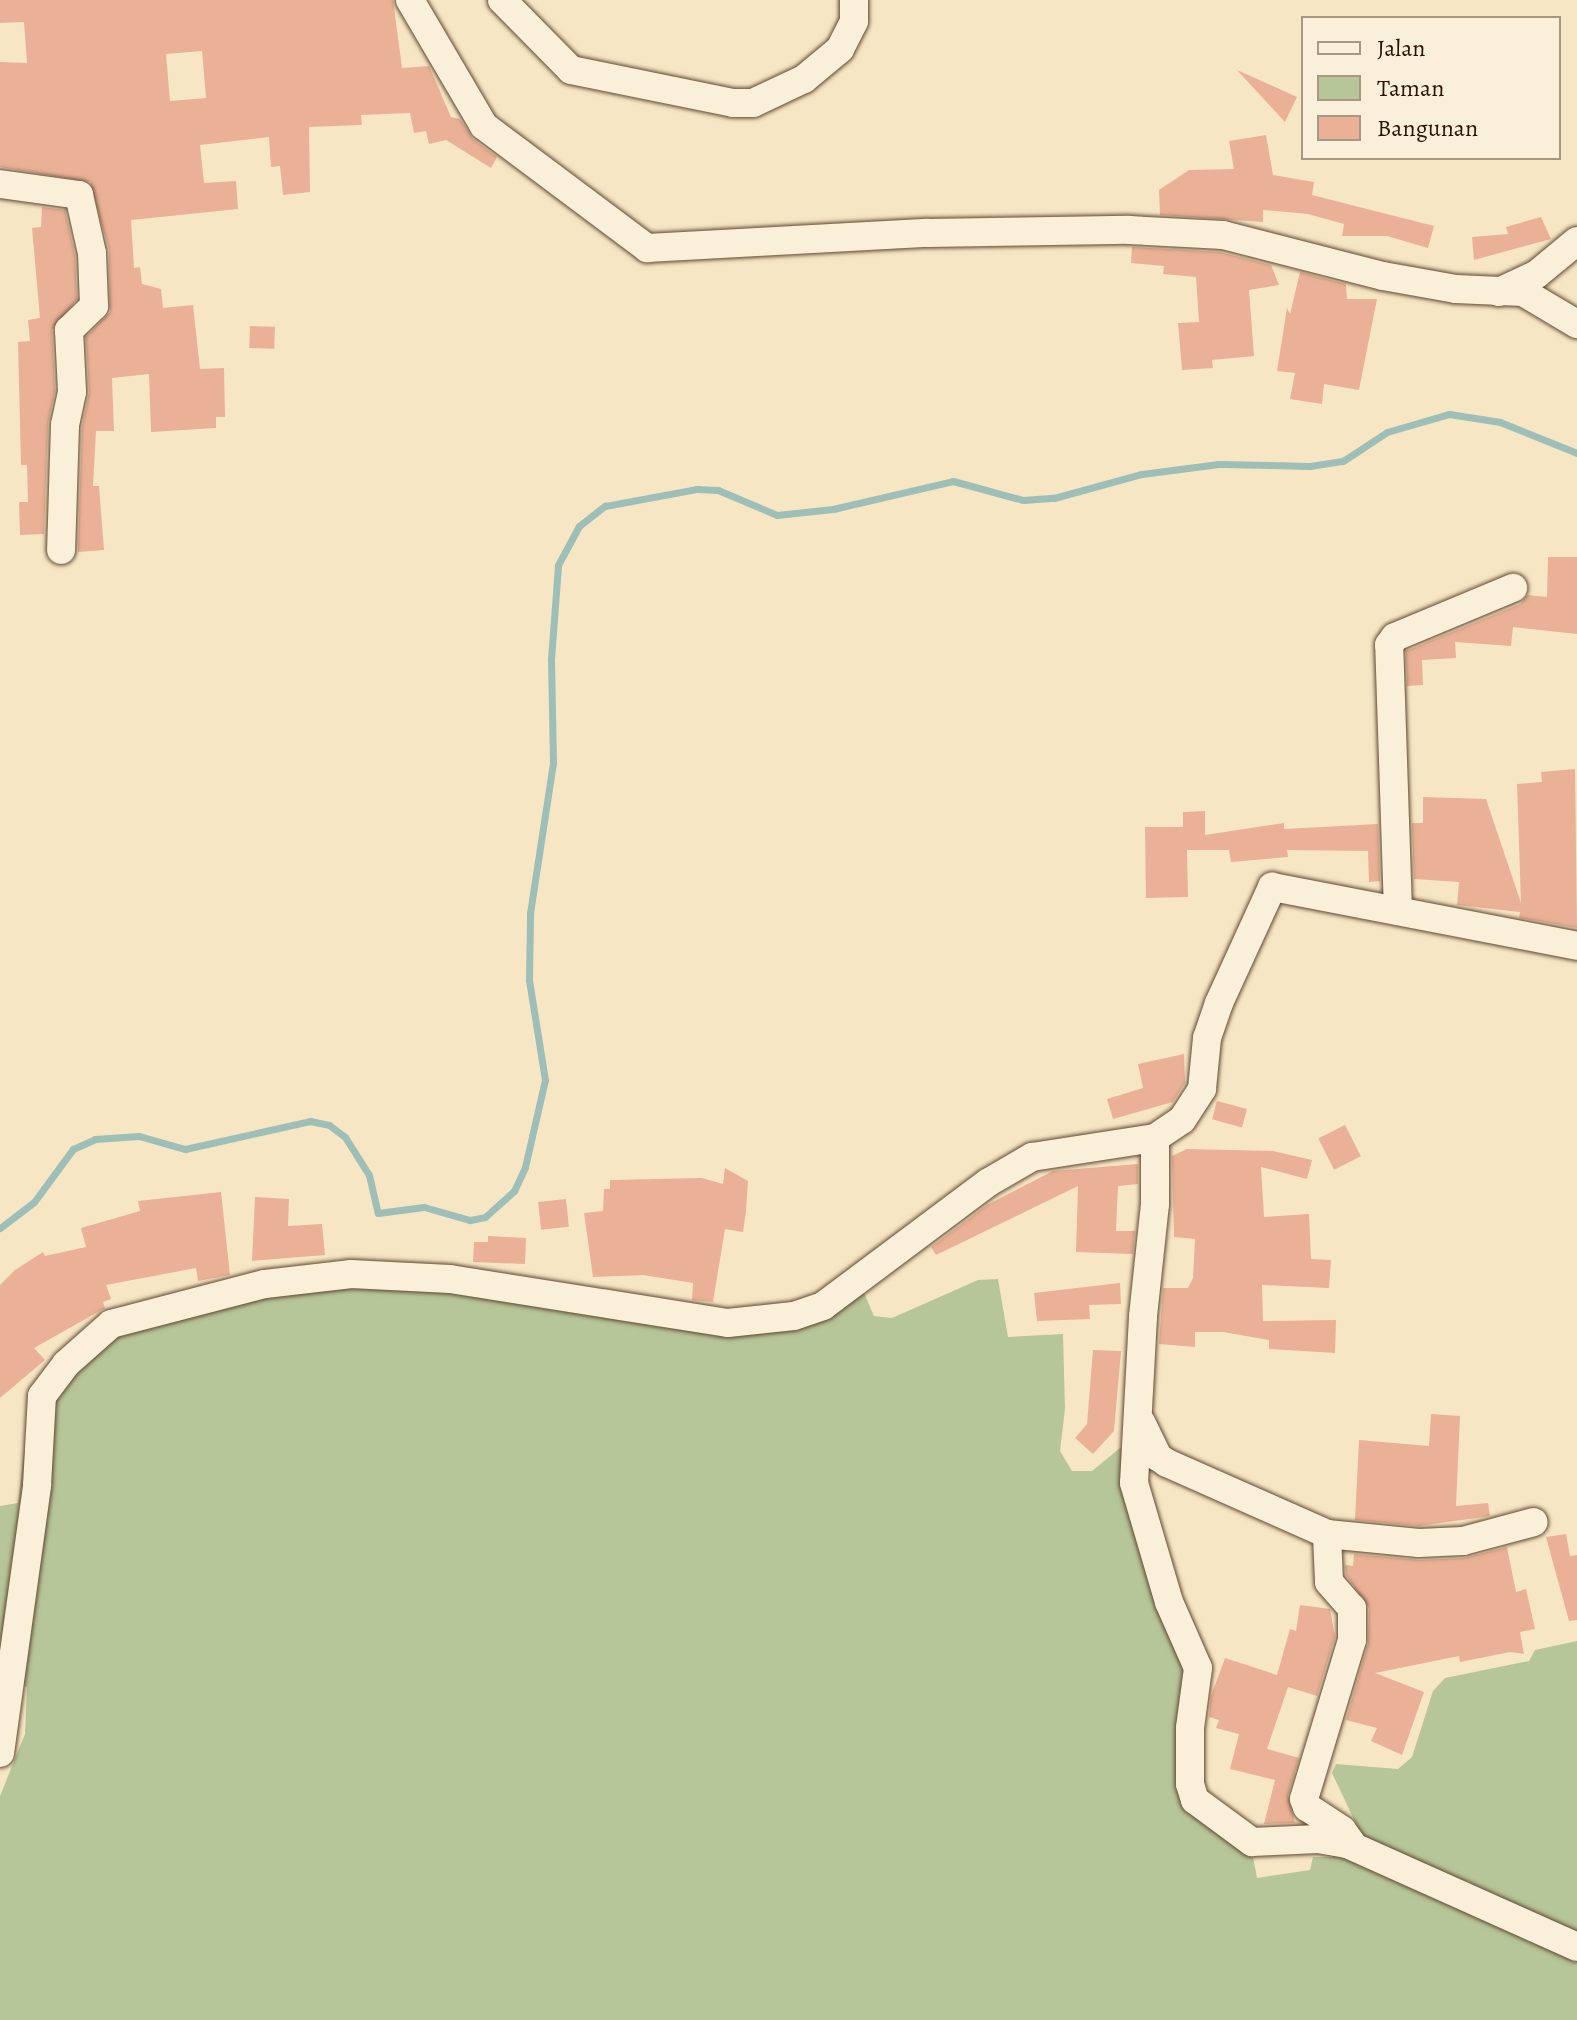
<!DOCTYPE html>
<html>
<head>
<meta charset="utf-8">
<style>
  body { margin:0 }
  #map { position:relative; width:1577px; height:2020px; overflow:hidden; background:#f7e6c4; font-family:Alegreya,serif }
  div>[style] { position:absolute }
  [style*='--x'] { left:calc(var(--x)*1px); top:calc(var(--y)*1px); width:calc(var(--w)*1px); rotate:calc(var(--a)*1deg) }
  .green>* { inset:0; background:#b7c699 }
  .stream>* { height:7px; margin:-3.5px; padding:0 3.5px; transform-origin:3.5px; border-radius:3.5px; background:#9dbfb7 }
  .building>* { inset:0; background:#eab196; transform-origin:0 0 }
  .roads { filter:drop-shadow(0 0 2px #604831) drop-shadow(0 0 2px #604831) }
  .minor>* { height:28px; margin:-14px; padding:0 14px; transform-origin:14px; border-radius:14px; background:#faefd9 }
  span { translate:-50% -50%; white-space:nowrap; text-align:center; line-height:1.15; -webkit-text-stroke:8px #faefd9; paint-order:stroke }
  .legend { position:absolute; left:1301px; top:16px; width:260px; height:144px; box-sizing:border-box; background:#faefd9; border:2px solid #a89782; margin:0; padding:10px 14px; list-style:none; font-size:24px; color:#2d1300 }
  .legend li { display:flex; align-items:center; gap:16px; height:40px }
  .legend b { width:40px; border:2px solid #a89782 }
</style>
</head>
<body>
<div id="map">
  <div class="green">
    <i style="clip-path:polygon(998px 1279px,1008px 1337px,1063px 1334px,1065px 1409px,1060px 1451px,1072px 1471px,1092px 1471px,1120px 1448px,1128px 1449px,1188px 1652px,1186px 1785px,1251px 1846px,1257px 1878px,1310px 1870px,1313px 1857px,1332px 1857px,1357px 1826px,1332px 1773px,1336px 1764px,1398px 1769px,1412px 1757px,1433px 1691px,1445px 1678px,1529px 1661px,1535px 1650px,1577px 1641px,1577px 2020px,0 2020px,0 1796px,25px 1734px,27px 1687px,0 1679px,0 1506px,18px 1503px,24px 1450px,46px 1438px,50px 1401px,114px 1329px,351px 1280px,728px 1329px,825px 1311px,864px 1293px,874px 1316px,892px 1318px,978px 1280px)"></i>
  </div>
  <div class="stream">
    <i style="--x:0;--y:1228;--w:43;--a:-37.4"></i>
    <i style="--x:34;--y:1202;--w:66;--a:-53.7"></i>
    <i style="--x:73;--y:1149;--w:24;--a:-24"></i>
    <i style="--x:95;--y:1139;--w:44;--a:-3.9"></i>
    <i style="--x:139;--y:1136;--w:48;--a:15.8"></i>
    <i style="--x:185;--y:1149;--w:128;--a:-12.6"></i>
    <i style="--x:310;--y:1121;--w:19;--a:12"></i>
    <i style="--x:329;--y:1125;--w:20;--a:37"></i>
    <i style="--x:345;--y:1137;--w:45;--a:57.7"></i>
    <i style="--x:369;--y:1175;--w:39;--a:77"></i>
    <i style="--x:378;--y:1213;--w:46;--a:-7.4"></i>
    <i style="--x:424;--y:1207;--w:48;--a:15.8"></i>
    <i style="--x:470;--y:1220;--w:15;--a:-11"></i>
    <i style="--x:485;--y:1217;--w:39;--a:-42"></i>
    <i style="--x:514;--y:1191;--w:26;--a:-65"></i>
    <i style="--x:525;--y:1167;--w:89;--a:-77.1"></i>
    <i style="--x:545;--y:1080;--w:101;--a:-99.1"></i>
    <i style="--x:529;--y:980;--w:67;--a:-89.1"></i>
    <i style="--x:530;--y:913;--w:152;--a:-81.3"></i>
    <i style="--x:553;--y:763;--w:104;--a:-91.1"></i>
    <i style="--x:551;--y:659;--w:94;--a:-85.7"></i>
    <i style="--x:558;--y:565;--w:44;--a:-61.7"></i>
    <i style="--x:579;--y:526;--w:33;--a:-38"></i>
    <i style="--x:605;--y:506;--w:94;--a:-10.5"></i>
    <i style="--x:697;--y:489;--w:21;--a:3"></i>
    <i style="--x:718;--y:490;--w:64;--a:23"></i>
    <i style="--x:777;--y:515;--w:56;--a:-6.1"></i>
    <i style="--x:833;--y:509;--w:123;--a:-13.1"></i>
    <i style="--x:953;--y:481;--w:73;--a:15.2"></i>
    <i style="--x:1023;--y:500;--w:31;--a:-4"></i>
    <i style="--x:1054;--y:498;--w:91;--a:-15.3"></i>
    <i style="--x:1142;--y:474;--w:77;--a:-7.5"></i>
    <i style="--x:1218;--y:464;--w:92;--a:1.2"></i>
    <i style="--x:1310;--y:466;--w:33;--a:-9"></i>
    <i style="--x:1343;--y:461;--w:53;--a:-33.4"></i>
    <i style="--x:1387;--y:432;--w:65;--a:-16.2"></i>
    <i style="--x:1449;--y:414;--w:52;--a:8.9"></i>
    <i style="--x:1500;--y:422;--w:83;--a:21.9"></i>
  </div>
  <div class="building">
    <i style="clip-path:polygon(evenodd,0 0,393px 0,402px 68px,429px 66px,451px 117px,460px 119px,473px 139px,497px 157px,491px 168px,446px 140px,429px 144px,426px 131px,414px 133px,410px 113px,361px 115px,362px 125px,309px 127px,310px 192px,283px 195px,280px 166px,271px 167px,269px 137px,200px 145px,204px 183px,236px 181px,238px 209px,131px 220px,134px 268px,140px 267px,142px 284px,161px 289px,163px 308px,193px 305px,200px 369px,224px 368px,225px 417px,216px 417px,216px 428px,151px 432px,149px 374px,112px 378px,114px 431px,96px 431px,93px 486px,99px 486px,104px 550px,78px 552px,78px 547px,82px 427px,89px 392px,86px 337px,110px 312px,109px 250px,90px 182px,0 167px,0 62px,27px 63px,24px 22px,0 23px,0 0,202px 51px,206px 98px,170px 101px,166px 54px,202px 51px)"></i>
    <i style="clip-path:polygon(1237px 70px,1297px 97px,1285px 122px)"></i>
    <i style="clip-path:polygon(1266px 135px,1273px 175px,1314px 182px,1312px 195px,1434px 226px,1428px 248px,1387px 236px,1342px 236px,1344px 224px,1308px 214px,1263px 210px,1263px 222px,1160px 215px,1159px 190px,1189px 170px,1234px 169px,1229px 141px)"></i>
    <i style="clip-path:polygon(42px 207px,65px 210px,75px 255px,77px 299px,52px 330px,55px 391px,48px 424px,44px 534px,20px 535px,19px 502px,28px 502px,27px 465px,21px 465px,18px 342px,30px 341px,28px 320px,40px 318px,32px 228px,41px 227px)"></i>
    <i style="clip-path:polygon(1541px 217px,1551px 239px,1474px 260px,1472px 237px,1508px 234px,1506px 227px)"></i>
    <i style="clip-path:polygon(1132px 247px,1220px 252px,1271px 265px,1279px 285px,1249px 290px,1254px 356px,1212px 360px,1213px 368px,1182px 370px,1178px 323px,1199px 322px,1196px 277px,1163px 274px,1164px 266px,1131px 263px)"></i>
    <i style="clip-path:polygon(1300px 272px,1346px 284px,1347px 299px,1377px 299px,1359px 390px,1324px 384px,1322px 404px,1290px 399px,1295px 373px,1277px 371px,1287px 308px,1290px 314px)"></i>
    <i style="left:250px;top:326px;width:25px;height:22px;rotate:2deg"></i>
    <i style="clip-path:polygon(1548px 557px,1577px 557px,1577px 634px,1513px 627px,1511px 646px,1455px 642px,1456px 658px,1422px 660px,1423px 685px,1407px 686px,1406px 651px,1520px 604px,1528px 595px,1547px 597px)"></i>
    <i style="clip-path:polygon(1575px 769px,1577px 928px,1519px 918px,1520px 912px,1457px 905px,1459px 882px,1414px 879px,1412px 823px,1423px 823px,1423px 797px,1486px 799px,1521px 903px,1517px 784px,1542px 782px,1541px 772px)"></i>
    <i style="clip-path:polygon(1205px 811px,1205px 835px,1284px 823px,1284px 829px,1378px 824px,1380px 881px,1369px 882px,1368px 851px,1287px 850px,1288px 857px,1231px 862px,1229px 850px,1187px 850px,1188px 897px,1146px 898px,1145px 827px,1183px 827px,1183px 812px)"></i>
    <i style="clip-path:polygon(1184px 1054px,1185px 1083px,1173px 1102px,1113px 1119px,1107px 1099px,1143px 1088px,1138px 1064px)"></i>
    <i style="left:1217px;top:1101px;width:31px;height:19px;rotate:15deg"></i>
    <i style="left:1345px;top:1125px;width:35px;height:30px;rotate:63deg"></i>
    <i style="clip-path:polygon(1187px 1149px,1273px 1151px,1312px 1160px,1307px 1179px,1261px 1167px,1264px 1217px,1309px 1214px,1311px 1259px,1331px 1260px,1329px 1288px,1262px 1285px,1263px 1321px,1336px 1320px,1335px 1353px,1269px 1349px,1269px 1340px,1223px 1332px,1195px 1332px,1195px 1347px,1159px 1344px,1163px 1288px,1188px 1288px,1193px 1278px,1195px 1239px,1174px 1237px,1172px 1156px)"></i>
    <i style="clip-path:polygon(1138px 1164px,1138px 1184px,1118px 1186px,1116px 1231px,1135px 1231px,1133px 1254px,1076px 1252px,1078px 1186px,936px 1255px,931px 1247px,987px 1205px,1053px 1171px)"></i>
    <i style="clip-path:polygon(725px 1168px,748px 1181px,746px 1211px,743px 1232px,725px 1229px,713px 1302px,692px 1300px,693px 1283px,643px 1275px,593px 1277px,584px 1213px,603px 1211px,604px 1189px,610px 1189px,610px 1180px,702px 1178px,723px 1184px)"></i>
    <i style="clip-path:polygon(221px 1192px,230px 1275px,198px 1281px,196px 1268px,106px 1285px,111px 1299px,103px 1302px,105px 1308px,34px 1348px,45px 1360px,0 1398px,0 1285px,15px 1270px,43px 1252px,45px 1256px,86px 1247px,81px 1228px,140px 1211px,138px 1201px)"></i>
    <i style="clip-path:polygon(255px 1197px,289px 1199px,288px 1226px,322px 1224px,325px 1255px,252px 1261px)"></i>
    <i style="left:566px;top:1199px;width:28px;height:28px;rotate:84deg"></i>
    <i style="clip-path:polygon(488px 1236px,526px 1238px,525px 1264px,473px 1262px,474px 1242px,488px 1242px)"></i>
    <i style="clip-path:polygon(1120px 1283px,1121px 1304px,1089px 1305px,1090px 1319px,1037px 1321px,1034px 1293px)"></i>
    <i style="clip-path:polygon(1093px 1350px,1121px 1351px,1114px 1431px,1093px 1454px,1075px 1438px,1087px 1424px)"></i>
    <i style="clip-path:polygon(1431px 1414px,1460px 1416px,1456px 1506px,1488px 1503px,1490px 1516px,1419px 1526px,1355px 1520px,1359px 1440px,1429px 1446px)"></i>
    <i style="clip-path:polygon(1566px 1534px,1570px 1556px,1577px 1555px,1577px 1620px,1569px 1621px,1546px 1537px)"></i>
    <i style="clip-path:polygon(1507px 1547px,1516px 1592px,1526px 1589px,1535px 1629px,1520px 1632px,1524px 1654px,1510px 1652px,1460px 1662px,1459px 1656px,1375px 1673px,1424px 1692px,1402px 1755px,1371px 1741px,1377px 1728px,1346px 1720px,1368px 1644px,1369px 1608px,1346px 1575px,1345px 1565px,1353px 1566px,1354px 1554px,1420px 1560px,1464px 1558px)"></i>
    <i style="clip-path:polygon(1300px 1605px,1330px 1609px,1335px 1637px,1317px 1696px,1288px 1687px,1267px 1749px,1299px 1758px,1288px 1795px,1295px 1823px,1264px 1824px,1275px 1780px,1230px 1769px,1239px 1734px,1216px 1728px,1219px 1720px,1209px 1717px,1211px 1696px,1225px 1658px,1277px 1675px,1290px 1629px,1296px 1631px)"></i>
  </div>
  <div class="roads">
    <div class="minor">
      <i style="--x:410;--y:0;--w:146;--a:59.6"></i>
      <i style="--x:484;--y:126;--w:204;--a:36.8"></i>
      <i style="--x:647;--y:248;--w:281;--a:-3.1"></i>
      <i style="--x:928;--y:233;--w:201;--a:-0.9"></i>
      <i style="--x:1129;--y:230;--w:94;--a:3"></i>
      <i style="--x:1223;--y:235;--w:165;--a:14.4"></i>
      <i style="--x:1383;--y:276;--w:74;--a:10.1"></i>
      <i style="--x:1456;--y:289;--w:67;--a:2.6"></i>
      <i style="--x:1523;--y:292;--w:63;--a:30.7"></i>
      <i style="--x:502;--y:0;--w:98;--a:45.4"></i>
      <i style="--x:571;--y:70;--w:165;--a:11.5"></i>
      <i style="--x:733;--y:103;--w:20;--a:0"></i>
      <i style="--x:753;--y:103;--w:56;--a:-25.2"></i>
      <i style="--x:804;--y:79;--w:47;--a:-39.8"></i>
      <i style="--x:840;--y:49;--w:31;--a:-63"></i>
      <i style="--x:854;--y:21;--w:21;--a:-90"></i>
      <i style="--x:0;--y:184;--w:80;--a:7.9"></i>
      <i style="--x:79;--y:195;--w:59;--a:77.4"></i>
      <i style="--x:92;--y:253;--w:53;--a:87.8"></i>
      <i style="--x:94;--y:306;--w:35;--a:136"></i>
      <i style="--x:69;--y:330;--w:62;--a:87.2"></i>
      <i style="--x:72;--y:392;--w:34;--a:102"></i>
      <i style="--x:65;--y:425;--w:125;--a:91.8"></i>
      <i style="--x:1499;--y:292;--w:42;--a:-25.3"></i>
      <i style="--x:1537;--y:274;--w:52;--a:-39.5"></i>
      <i style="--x:1398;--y:911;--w:266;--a:-91.9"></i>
      <i style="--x:1389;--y:645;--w:10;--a:-53"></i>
      <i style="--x:1395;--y:637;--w:128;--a:-22.6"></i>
      <i style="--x:1155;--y:1138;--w:66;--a:90"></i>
      <i style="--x:1155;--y:1204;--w:114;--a:96.1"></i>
      <i style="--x:1143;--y:1317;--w:166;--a:93.1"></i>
      <i style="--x:1134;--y:1483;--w:124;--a:73.6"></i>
      <i style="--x:1169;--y:1602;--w:72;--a:66.3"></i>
      <i style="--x:1198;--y:1668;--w:61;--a:97.6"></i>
      <i style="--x:1190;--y:1728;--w:56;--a:90"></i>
      <i style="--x:1190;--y:1784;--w:17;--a:73"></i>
      <i style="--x:1195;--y:1800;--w:71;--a:36.4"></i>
      <i style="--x:1252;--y:1842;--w:66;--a:-2.6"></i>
      <i style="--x:1318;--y:1839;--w:29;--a:10"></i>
      <i style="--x:1347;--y:1844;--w:252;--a:24.1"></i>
      <i style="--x:1141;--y:1422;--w:39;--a:64"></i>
      <i style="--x:1158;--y:1457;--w:11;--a:34"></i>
      <i style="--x:1167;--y:1463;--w:175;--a:23.9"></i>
      <i style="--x:1327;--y:1534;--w:92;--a:5.6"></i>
      <i style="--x:1419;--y:1543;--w:44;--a:-2.6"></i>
      <i style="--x:1463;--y:1541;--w:73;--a:-15"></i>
      <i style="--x:1327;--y:1534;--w:48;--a:87.6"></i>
      <i style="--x:1329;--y:1582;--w:35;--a:49"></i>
      <i style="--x:1352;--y:1608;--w:32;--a:90"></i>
      <i style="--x:1352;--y:1640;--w:166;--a:106.8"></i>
      <i style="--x:1304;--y:1799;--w:9;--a:69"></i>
      <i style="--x:1307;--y:1807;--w:42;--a:33.3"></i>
      <i style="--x:1342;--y:1830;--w:17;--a:54"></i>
      <i style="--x:0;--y:1753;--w:271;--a:-82.1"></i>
      <i style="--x:37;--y:1485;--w:89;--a:-86.8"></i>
      <i style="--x:42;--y:1396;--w:40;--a:-53"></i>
      <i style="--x:66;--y:1364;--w:60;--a:-41.6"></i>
      <i style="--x:111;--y:1324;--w:159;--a:-14.6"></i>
      <i style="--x:265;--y:1284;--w:87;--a:-6.6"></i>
      <i style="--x:351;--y:1274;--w:99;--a:2.9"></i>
      <i style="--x:450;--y:1279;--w:281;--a:9"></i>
      <i style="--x:728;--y:1323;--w:66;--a:-6.1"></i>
      <i style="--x:794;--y:1316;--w:31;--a:-19"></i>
      <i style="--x:823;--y:1306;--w:207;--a:-36.8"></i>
      <i style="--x:989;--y:1182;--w:50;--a:-30.2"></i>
      <i style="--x:1032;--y:1157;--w:124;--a:-8.8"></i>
      <i style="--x:1155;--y:1138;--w:32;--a:-34"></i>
      <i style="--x:1182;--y:1120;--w:37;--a:-57"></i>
      <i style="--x:1202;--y:1089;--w:51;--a:-84.4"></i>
      <i style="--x:1207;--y:1038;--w:37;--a:-71"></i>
      <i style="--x:1219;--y:1003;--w:128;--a:-65.4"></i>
      <i style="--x:1272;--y:887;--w:311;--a:10.9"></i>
    </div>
  </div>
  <ul class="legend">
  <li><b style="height:10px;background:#faefd9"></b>Jalan</li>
  <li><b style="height:22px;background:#b7c699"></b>Taman</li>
  <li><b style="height:22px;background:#eab196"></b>Bangunan</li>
  </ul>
</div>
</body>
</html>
